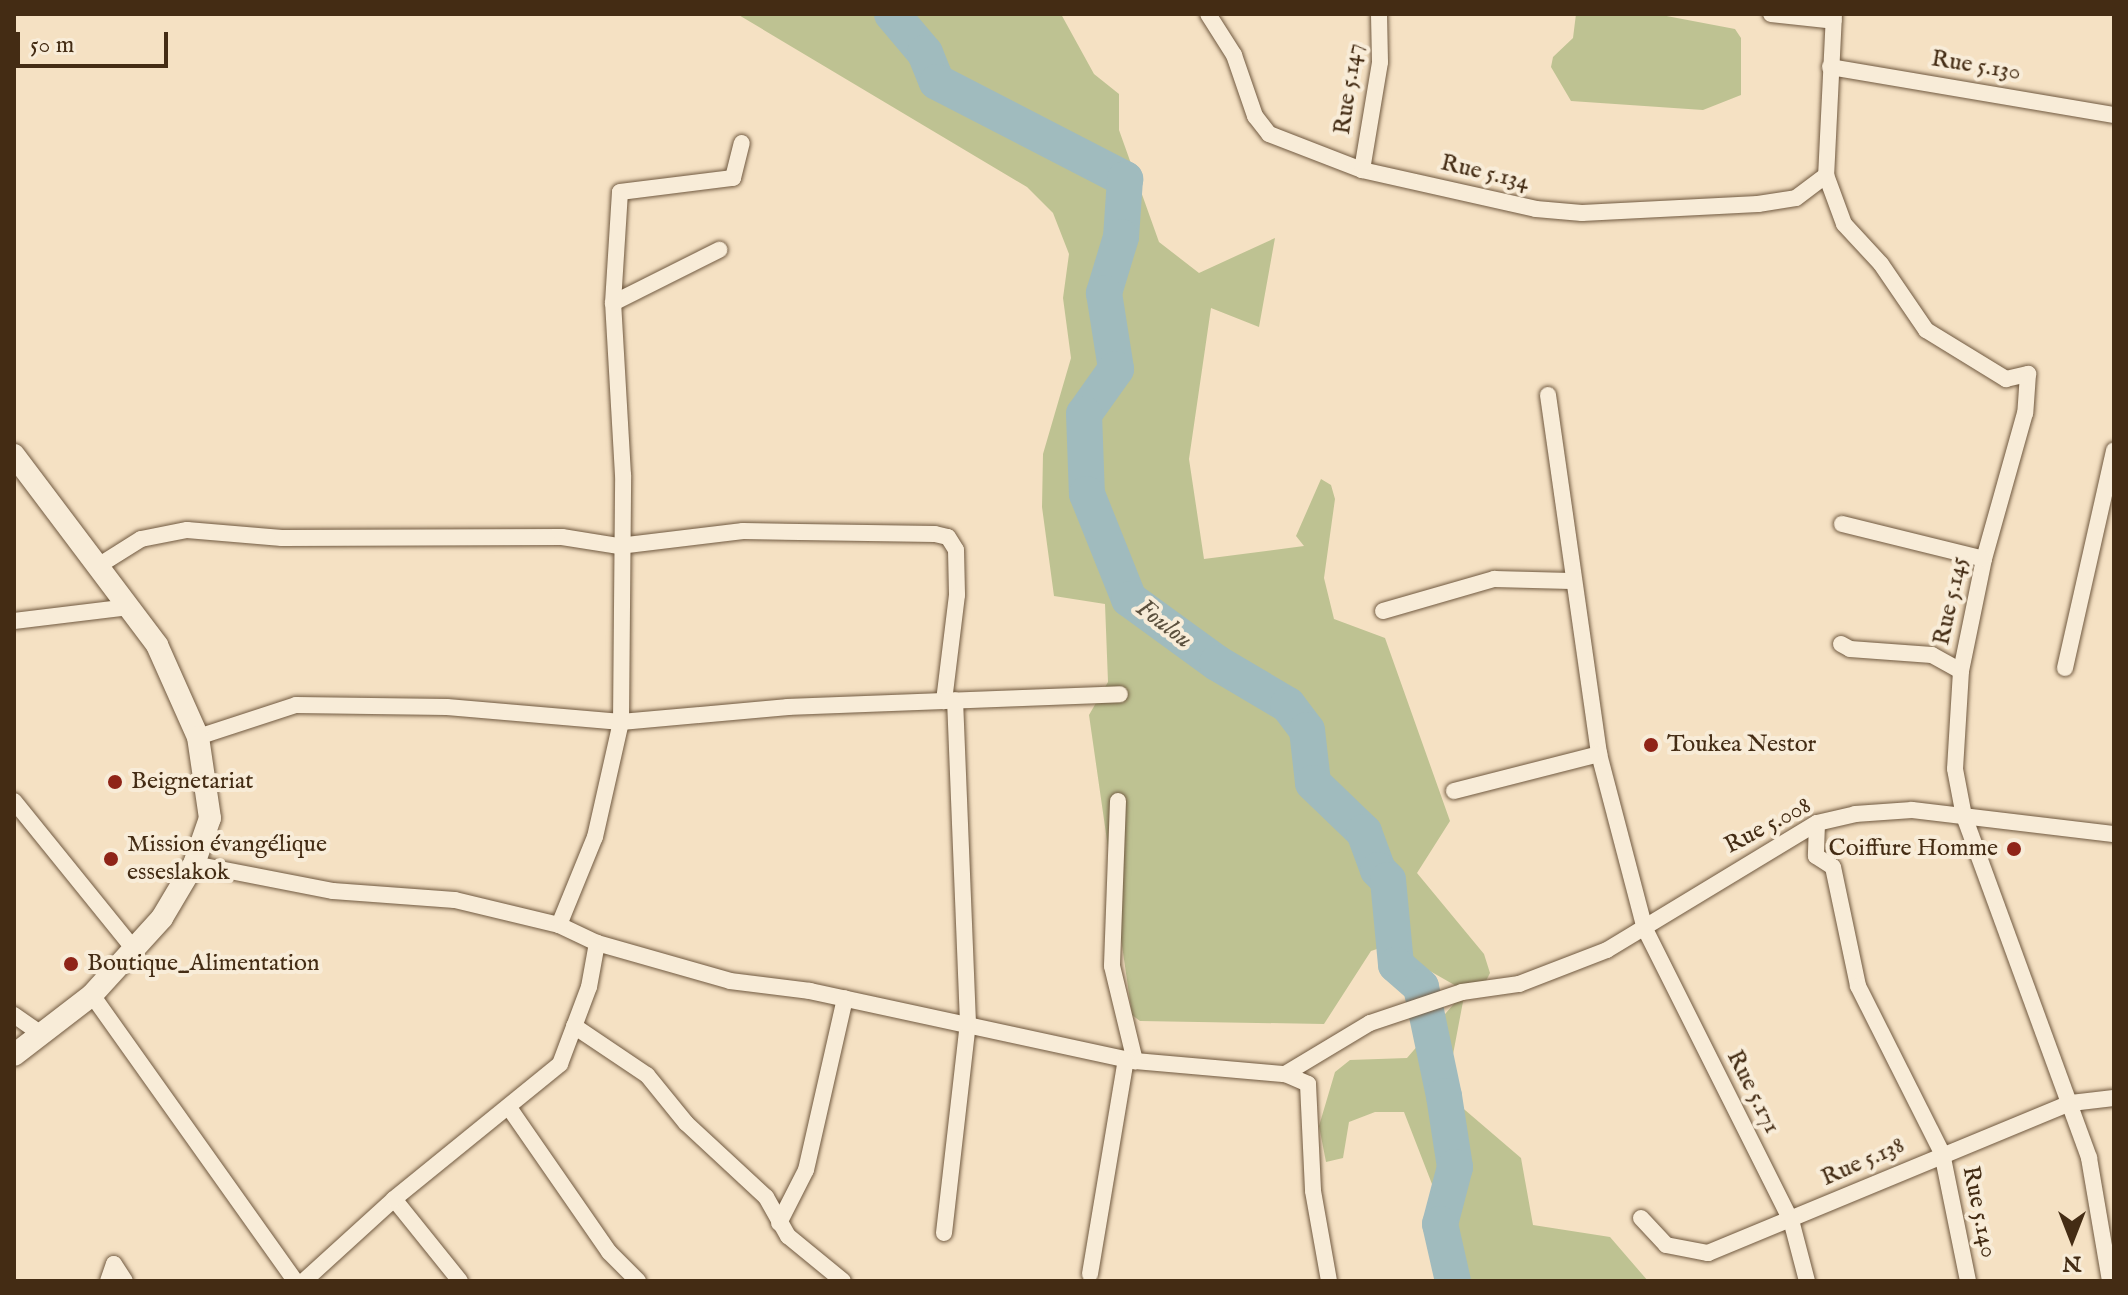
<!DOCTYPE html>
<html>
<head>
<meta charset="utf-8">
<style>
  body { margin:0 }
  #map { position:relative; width:2128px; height:1295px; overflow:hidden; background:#f5e1c3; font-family:"IM FELL English",serif }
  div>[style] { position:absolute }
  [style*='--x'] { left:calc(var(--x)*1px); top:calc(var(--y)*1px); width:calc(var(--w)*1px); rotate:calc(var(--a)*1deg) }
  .green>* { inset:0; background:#bec292 }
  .river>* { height:36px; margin:-18px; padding:0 18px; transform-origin:18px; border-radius:18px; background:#a0bbbe }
  .roads { filter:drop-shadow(0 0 2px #705940) drop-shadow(0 0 2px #705940) }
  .street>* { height:16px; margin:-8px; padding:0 8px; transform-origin:8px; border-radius:8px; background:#f8ecd8 }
  .secondary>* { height:22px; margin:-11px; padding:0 11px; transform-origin:11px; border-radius:11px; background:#f8ecd8 }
  .dots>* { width:22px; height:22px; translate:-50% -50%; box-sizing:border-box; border:4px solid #f8ecd8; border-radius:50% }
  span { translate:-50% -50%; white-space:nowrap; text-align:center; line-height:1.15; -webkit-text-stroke:8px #f8ecd8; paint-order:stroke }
  .street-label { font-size:24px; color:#442c14 }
  .poi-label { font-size:24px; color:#442c14 }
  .left { translate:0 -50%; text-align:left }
  .right { translate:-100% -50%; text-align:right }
  .water-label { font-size:26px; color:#5b503e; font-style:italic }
  .frame { position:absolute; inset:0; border:16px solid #442c14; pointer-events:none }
  .north { position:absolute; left:2032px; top:1199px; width:80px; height:80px; -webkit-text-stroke:6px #f8ecd8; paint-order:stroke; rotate:180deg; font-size:22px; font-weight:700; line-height:32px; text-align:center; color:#442c14 }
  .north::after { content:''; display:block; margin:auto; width:28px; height:36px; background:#442c14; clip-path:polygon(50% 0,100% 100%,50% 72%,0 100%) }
  .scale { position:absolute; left:16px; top:32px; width:152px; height:36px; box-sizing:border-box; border:4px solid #442c14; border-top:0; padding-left:10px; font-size:24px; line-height:28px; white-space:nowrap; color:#442c14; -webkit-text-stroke:6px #f8ecd8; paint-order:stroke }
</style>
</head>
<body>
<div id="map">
  <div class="green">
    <i style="clip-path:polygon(737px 14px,1061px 14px,1094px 74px,1119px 94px,1119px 130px,1159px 242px,1199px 273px,1275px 238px,1259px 327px,1211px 308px,1189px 459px,1204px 559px,1304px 546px,1296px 536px,1321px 479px,1331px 485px,1335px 499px,1324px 578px,1334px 619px,1385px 638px,1450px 821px,1417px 873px,1484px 954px,1490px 973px,1486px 981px,1465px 991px,1451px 1065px,1458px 1104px,1521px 1158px,1533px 1225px,1610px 1237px,1648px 1281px,1439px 1281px,1444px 1268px,1444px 1215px,1404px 1112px,1375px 1112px,1349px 1122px,1343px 1158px,1326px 1162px,1319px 1126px,1335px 1072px,1350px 1060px,1407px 1058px,1465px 991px,1386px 946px,1371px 951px,1324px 1024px,1140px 1021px,1132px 1015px,1089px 715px,1108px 682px,1105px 604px,1054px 596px,1042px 507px,1043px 454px,1071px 358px,1063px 298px,1069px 254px,1053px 213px,1027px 187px)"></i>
    <i style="clip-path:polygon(1576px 14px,1656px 14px,1735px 29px,1741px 38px,1741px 95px,1703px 110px,1571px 101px,1551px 67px,1553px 57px,1573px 38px)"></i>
  </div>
  <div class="river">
    <i style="--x:892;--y:14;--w:51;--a:49.8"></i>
    <i style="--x:925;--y:53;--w:31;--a:68"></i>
    <i style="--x:937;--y:82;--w:212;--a:27.3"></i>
    <i style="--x:1125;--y:179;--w:58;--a:93.9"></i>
    <i style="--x:1121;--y:237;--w:59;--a:106.9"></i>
    <i style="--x:1104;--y:293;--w:77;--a:81"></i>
    <i style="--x:1116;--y:369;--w:55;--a:125.4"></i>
    <i style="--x:1084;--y:414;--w:80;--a:87.9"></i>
    <i style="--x:1087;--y:494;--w:113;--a:68.2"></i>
    <i style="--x:1129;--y:599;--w:109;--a:36"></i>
    <i style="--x:1217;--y:663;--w:82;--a:30.6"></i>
    <i style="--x:1288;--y:705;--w:31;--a:53"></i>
    <i style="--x:1307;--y:730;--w:53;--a:83.5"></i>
    <i style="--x:1313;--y:783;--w:71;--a:43.9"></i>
    <i style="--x:1364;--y:832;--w:40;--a:69.8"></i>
    <i style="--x:1378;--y:870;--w:14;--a:45"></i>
    <i style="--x:1388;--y:880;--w:85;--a:84.6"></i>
    <i style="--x:1396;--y:965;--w:33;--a:41"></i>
    <i style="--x:1421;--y:987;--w:111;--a:78.1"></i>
    <i style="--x:1444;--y:1096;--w:72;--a:81.2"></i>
    <i style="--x:1455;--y:1167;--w:59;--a:104.7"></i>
    <i style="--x:1440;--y:1224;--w:58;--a:77.2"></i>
  </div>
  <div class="roads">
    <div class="street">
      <i style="--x:1208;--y:14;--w:49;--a:57.6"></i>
      <i style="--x:1234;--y:55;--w:65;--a:71"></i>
      <i style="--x:1255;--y:116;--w:23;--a:52"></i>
      <i style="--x:1269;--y:134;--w:100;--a:21.2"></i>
      <i style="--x:1362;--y:170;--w:178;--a:12.6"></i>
      <i style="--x:1536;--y:209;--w:46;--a:5"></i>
      <i style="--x:1582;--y:213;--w:176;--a:-2.9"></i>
      <i style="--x:1758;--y:204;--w:38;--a:-9"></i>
      <i style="--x:1796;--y:198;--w:38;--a:-37"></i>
      <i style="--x:1771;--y:14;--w:63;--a:6.3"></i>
      <i style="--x:1834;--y:14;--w:161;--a:92.8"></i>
      <i style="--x:1826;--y:175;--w:52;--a:69.8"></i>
      <i style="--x:1844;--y:224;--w:54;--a:47.2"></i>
      <i style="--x:1881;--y:264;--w:80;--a:55.7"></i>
      <i style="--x:1926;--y:330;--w:94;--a:31.5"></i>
      <i style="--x:2006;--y:379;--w:23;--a:-13"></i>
      <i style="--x:2028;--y:374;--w:39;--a:94"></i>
      <i style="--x:2025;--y:413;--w:152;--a:105.7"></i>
      <i style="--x:1984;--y:559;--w:114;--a:101.6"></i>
      <i style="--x:1961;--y:671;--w:98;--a:93.5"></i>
      <i style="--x:1955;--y:769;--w:48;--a:79.2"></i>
      <i style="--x:1964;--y:816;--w:364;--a:69.9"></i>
      <i style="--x:2089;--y:1158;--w:125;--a:80.3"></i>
      <i style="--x:1830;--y:67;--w:288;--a:9.6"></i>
      <i style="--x:1362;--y:170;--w:109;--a:-80.5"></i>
      <i style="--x:1380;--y:62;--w:48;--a:-91.2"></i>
      <i style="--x:613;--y:303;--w:119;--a:-26.6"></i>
      <i style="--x:1548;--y:395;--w:363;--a:81.9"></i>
      <i style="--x:1599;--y:754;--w:181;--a:75.3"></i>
      <i style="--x:1645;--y:929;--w:326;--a:63.4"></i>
      <i style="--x:1791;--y:1220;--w:63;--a:75.3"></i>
      <i style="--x:1842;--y:524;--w:146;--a:13.8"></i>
      <i style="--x:98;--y:566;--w:51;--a:-32.1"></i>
      <i style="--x:141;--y:539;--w:47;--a:-11.1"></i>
      <i style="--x:187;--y:530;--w:95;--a:4.8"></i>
      <i style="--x:282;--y:538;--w:280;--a:-0.2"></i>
      <i style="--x:562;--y:537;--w:58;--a:9"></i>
      <i style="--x:619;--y:546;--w:125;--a:-6.9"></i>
      <i style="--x:743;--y:531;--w:192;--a:0.9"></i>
      <i style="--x:935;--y:534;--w:13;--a:13"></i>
      <i style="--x:948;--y:537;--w:15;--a:58"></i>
      <i style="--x:956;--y:550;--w:45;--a:88.7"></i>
      <i style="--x:957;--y:595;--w:107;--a:97"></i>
      <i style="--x:1383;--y:611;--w:116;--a:-16.1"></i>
      <i style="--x:1494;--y:579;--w:77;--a:1.5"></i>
      <i style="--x:14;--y:621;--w:116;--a:-6.9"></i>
      <i style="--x:1841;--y:644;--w:10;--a:29"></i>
      <i style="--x:1850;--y:649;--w:82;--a:4.2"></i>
      <i style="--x:1932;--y:655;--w:33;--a:29"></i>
      <i style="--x:2065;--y:668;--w:223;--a:-77.3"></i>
      <i style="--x:198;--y:737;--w:103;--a:-18.1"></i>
      <i style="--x:296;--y:705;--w:151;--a:0.8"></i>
      <i style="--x:447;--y:707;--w:175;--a:4.9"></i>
      <i style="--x:621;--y:722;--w:168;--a:-5.1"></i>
      <i style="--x:788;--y:707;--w:332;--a:-2.2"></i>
      <i style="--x:1454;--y:791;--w:150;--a:-14.3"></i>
      <i style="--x:14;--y:801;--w:191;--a:51"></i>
      <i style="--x:1118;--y:801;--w:165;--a:92.1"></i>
      <i style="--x:1112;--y:966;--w:98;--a:76.4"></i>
      <i style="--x:1817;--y:823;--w:33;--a:92"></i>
      <i style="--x:1816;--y:856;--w:20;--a:33"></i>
      <i style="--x:1833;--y:867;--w:122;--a:78.1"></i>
      <i style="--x:1858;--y:986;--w:187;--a:63.3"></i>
      <i style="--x:1942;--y:1153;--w:131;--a:78.5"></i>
      <i style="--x:194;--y:864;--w:142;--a:11"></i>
      <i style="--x:333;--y:891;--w:122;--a:4.2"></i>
      <i style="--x:455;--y:900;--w:107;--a:13.5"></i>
      <i style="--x:559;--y:925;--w:42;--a:25.3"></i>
      <i style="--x:597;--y:943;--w:138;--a:15.9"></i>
      <i style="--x:730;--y:981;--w:81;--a:7.1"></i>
      <i style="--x:810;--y:991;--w:332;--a:12.2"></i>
      <i style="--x:1135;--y:1061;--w:151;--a:5"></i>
      <i style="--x:1285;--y:1074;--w:99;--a:-31"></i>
      <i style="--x:1370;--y:1023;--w:97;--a:-18.6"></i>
      <i style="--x:1462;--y:992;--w:58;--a:-8"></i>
      <i style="--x:1519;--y:984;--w:94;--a:-21.1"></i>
      <i style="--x:1607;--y:950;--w:245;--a:-31.2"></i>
      <i style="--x:1817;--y:823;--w:39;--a:-13"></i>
      <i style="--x:1855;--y:814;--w:57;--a:-4"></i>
      <i style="--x:1912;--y:810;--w:203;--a:6.8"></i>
      <i style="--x:559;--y:925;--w:95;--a:-67.8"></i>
      <i style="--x:595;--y:837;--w:118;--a:-77.3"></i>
      <i style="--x:621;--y:722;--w:247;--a:-89.5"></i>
      <i style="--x:623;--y:475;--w:172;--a:-93.3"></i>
      <i style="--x:613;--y:303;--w:111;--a:-86.4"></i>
      <i style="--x:620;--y:192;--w:114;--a:-7.1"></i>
      <i style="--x:733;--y:178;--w:36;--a:-76"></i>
      <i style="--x:92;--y:995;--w:351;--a:54.6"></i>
      <i style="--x:14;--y:1015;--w:32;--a:35"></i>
      <i style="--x:574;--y:1026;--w:88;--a:33.9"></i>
      <i style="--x:647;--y:1075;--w:62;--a:50.9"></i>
      <i style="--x:686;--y:1123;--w:109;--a:42.8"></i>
      <i style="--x:766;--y:1197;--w:45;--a:60.6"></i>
      <i style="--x:788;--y:1236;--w:71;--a:39.3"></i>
      <i style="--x:1285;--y:1074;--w:25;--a:23"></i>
      <i style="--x:1308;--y:1084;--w:107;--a:87.3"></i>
      <i style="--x:1313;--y:1191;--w:91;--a:79.9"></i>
      <i style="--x:510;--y:1109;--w:174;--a:55.3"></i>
      <i style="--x:609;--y:1252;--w:41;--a:45"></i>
      <i style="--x:394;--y:1199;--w:105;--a:51.2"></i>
      <i style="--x:1641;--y:1218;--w:37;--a:47"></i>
      <i style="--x:1666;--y:1245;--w:43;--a:10.8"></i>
      <i style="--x:1708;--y:1253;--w:393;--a:-22.5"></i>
      <i style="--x:2071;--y:1103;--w:43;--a:-6.6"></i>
      <i style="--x:779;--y:1223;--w:59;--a:-63"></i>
      <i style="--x:806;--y:1170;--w:176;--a:-77.2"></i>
      <i style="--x:944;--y:1233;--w:211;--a:-83.5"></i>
      <i style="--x:968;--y:1023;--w:323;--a:-92.3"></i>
      <i style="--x:1090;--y:1274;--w:218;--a:-80.5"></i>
      <i style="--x:108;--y:1281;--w:18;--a:-71"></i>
      <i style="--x:114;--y:1264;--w:20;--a:57"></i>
      <i style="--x:304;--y:1281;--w:122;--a:-42.3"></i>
      <i style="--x:394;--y:1199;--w:214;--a:-39.1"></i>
      <i style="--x:560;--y:1064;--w:82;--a:-69.4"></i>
      <i style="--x:589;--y:987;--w:45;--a:-79.7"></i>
    </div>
    <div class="secondary">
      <i style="--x:14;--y:455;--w:238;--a:53"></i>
      <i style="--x:157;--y:645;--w:101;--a:66"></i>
      <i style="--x:198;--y:737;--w:82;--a:81.6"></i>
      <i style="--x:210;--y:818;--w:49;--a:109.2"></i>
      <i style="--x:194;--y:864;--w:63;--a:120.7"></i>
      <i style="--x:162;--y:918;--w:104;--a:132.3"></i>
      <i style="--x:92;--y:995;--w:98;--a:142.4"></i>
    </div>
  </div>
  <div class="dots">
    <i style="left:1651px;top:745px;background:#8f2418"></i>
    <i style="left:115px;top:782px;background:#8f2418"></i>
    <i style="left:2014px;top:849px;background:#8f2418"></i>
    <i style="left:111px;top:859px;background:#8f2418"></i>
    <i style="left:71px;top:964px;background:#8f2418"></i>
  </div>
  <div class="street-label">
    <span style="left:1976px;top:66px;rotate:9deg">Rue 5.130</span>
    <span style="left:1349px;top:89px;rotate:-82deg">Rue 5.147</span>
    <span style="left:1485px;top:173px;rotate:13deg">Rue 5.134</span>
    <span style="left:1951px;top:601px;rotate:-78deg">Rue 5.145</span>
    <span style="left:1768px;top:826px;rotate:-28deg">Rue 5.008</span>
    <span style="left:1753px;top:1092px;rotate:63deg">Rue 5.171</span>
    <span style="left:1863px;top:1162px;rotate:-24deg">Rue 5.138</span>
    <span style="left:1979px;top:1212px;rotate:78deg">Rue 5.140</span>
  </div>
  <div class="poi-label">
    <span class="left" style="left:1667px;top:745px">Toukea Nestor</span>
    <span class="left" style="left:131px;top:782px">Beignetariat</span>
    <span class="left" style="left:127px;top:859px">Mission évangélique<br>esseslakok</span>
    <span class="right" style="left:1998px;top:849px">Coiffure Homme</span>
    <span class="left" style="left:87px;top:964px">Boutique_Alimentation</span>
  </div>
  <div class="water-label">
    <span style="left:1164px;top:624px;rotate:37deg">Foulou</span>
  </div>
  <div class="frame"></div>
  <div class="north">N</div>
  <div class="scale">50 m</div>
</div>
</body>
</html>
